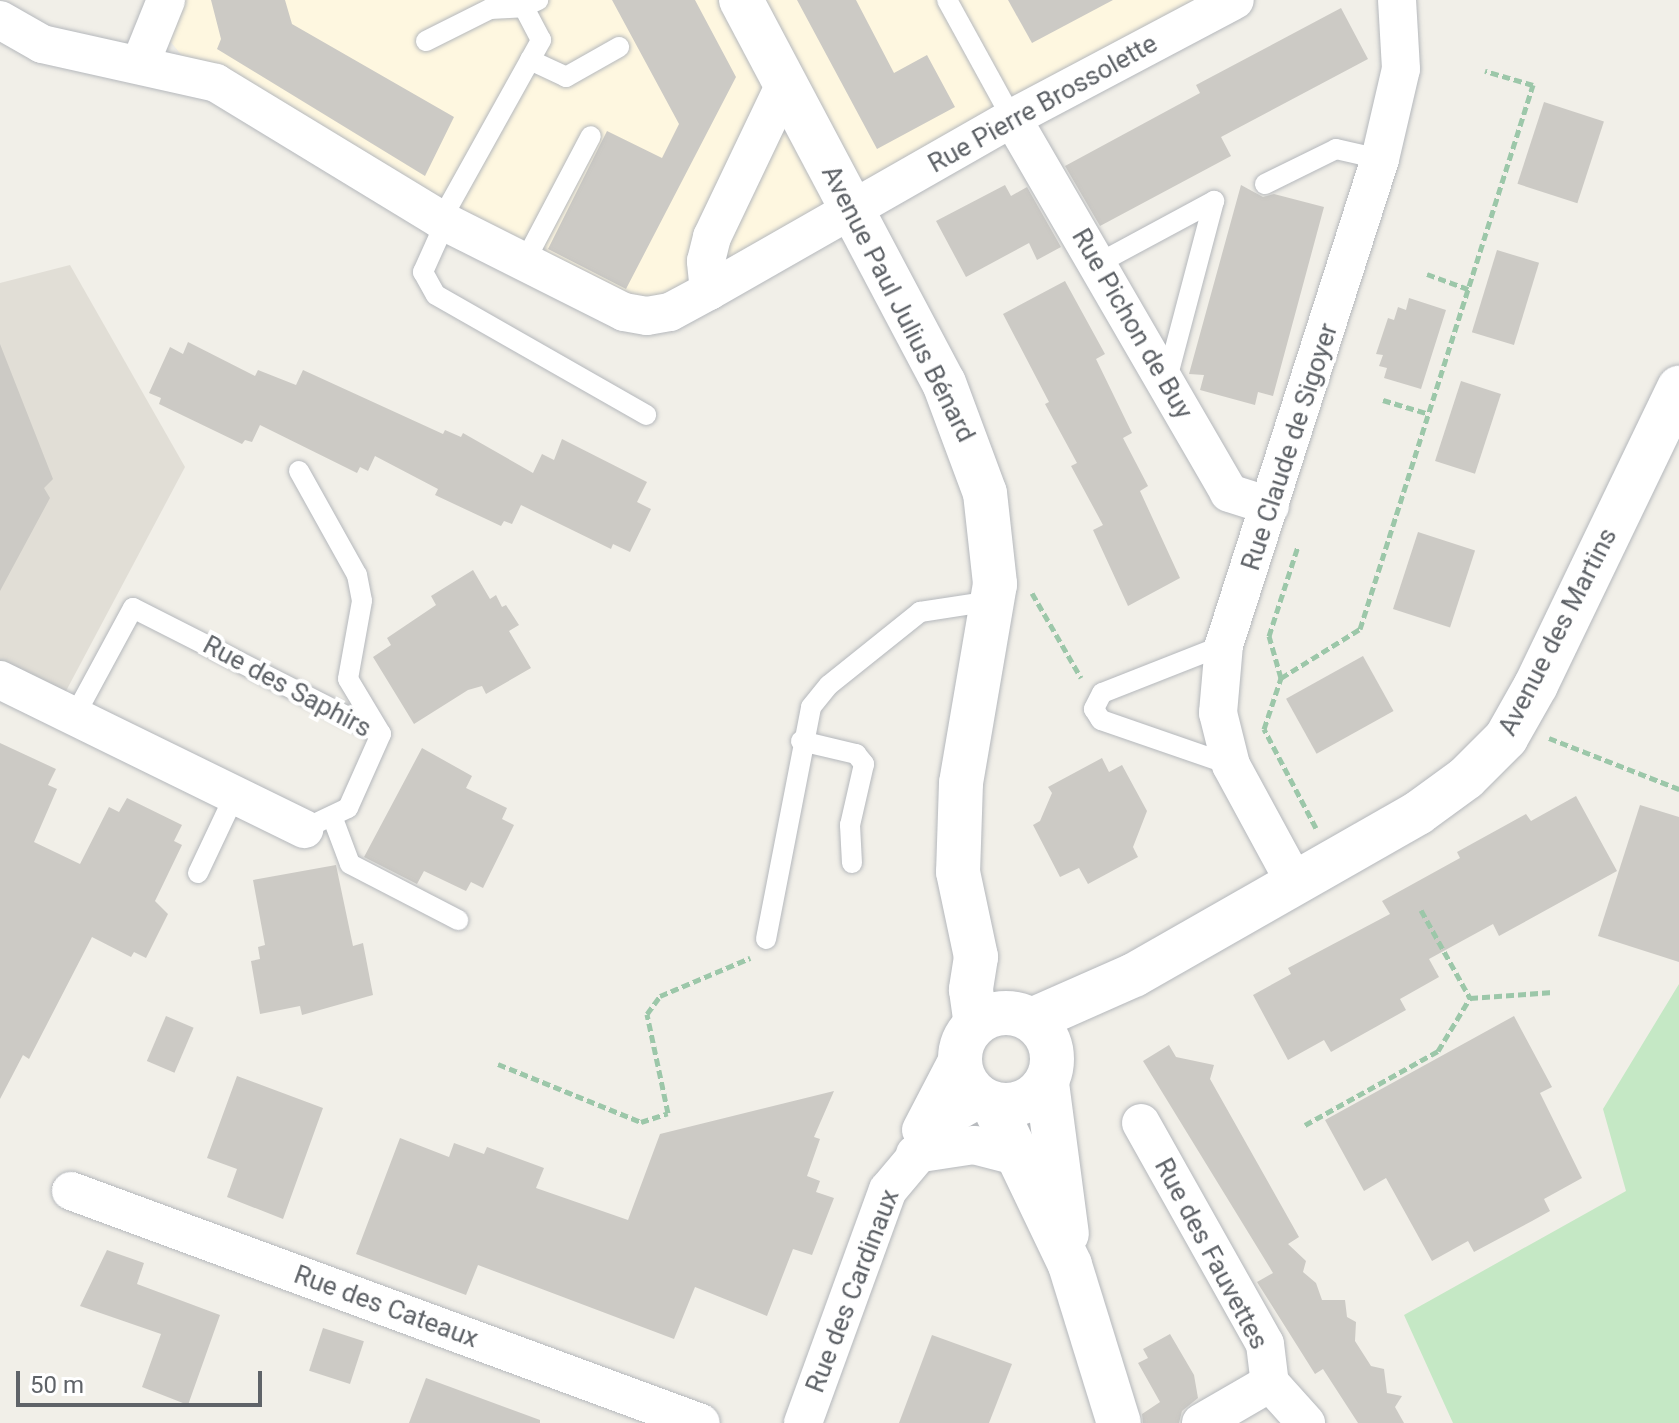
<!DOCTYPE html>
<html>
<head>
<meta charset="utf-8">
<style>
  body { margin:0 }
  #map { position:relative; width:1679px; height:1423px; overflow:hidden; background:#f1efe8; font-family:Roboto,sans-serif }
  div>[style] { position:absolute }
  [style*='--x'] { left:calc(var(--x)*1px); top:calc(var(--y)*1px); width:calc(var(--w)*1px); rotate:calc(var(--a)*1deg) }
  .commercial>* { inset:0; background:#fef7e0 }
  .education>* { inset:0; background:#e1ded6 }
  .green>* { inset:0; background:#c5e8c5 }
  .building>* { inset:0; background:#cccac5; transform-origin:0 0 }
  .path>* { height:5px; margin-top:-2.5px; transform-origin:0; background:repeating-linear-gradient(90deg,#9cc7a9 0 8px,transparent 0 12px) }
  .roads { filter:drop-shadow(0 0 2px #b5b8bc) drop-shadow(0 0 2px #b5b8bc) }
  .lane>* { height:20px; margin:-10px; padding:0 10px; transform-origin:10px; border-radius:10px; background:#fff }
  .street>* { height:38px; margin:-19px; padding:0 19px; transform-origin:19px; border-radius:19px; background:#fff }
  .secondary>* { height:44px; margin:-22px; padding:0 22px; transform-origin:22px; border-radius:22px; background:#fff }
  .secondary>.ring { margin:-22px; padding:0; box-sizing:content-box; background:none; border:44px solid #fff; border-radius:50% }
  span { translate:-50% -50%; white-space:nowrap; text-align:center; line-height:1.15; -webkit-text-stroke:8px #fff; paint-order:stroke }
  .street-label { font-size:26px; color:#5f6368 }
  .scale { position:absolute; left:16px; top:1371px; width:246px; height:36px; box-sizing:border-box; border:4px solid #5f6368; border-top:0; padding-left:10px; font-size:24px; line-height:28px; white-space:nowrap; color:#5f6368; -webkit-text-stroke:6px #fff; paint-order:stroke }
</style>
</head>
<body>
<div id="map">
  <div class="commercial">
    <i style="clip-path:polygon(151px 0,1235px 0,647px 316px,188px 63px,170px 41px)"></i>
  </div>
  <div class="education">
    <i style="clip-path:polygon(70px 265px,185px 467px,57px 708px,0 680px,0 283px)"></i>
  </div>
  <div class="green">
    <i style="clip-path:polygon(1679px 984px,1679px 1423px,1453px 1423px,1404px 1315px,1626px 1191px,1603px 1109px)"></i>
  </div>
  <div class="building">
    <i style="clip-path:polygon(211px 0,285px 0,292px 24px,454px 117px,425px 176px,217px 49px,221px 39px)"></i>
    <i style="clip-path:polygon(612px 0,695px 0,736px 77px,626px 289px,548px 249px,607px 131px,662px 158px,679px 124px)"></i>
    <i style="clip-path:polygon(797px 0,856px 0,894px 73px,927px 55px,955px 107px,877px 149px)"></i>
    <i style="clip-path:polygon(1008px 0,1113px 0,1032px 43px)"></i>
    <i style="clip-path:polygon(1341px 8px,1368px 59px,1221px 137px,1231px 156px,1100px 226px,1065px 166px,1200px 93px,1196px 85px)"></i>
    <i style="left:1544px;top:102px;width:63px;height:86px;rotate:18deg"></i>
    <i style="clip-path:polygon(1005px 185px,1011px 196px,1027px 187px,1061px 247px,1037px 260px,1029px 243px,966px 277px,936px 221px)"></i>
    <i style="clip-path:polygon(1241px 185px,1263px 197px,1274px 194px,1324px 207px,1273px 396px,1258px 392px,1255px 405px,1200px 390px,1204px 375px,1189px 374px)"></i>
    <i style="left:1497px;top:250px;width:44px;height:86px;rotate:17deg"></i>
    <i style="clip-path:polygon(1065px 281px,1105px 354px,1096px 359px,1132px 433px,1123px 438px,1148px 486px,1140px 491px,1180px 578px,1128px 606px,1093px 530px,1103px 525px,1071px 466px,1077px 463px,1045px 404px,1049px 402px,1003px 314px)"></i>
    <i style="clip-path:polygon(1409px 298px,1446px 310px,1421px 389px,1384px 378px,1387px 368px,1379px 366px,1383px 355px,1376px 354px,1388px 318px,1394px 320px,1398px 307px,1406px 310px)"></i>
    <i style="clip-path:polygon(188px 342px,255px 376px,258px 370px,296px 385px,303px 370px,443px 434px,445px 430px,461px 437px,463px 433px,533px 473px,542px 454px,554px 460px,562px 439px,647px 482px,637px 502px,651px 509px,630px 552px,613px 544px,611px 549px,521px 505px,512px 524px,504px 521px,501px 526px,435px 495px,438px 489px,375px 456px,368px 471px,360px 467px,357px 473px,260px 425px,252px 442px,245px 440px,242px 444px,159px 404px,161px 398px,149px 393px,170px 347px,183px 354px)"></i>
    <i style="clip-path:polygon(0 344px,53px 479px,44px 488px,50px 498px,0 591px)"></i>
    <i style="left:1461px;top:381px;width:42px;height:84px;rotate:18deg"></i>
    <i style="left:1418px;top:532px;width:60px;height:81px;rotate:18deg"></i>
    <i style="clip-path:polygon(473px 570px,490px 599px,496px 595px,502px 607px,506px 605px,519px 625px,509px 631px,531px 668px,486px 694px,482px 686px,468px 690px,414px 724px,373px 657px,391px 645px,387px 638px,436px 605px,431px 596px)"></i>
    <i style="left:1363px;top:656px;width:63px;height:88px;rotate:61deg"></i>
    <i style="clip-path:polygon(0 743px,56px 769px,48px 785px,57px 789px,34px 842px,80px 864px,109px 807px,119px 812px,127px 798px,182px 825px,174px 841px,182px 845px,155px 901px,168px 914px,146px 958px,134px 952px,131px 957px,92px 937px,29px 1059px,23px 1055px,0 1099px)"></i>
    <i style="clip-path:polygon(422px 748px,472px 776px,466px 788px,507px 808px,502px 819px,514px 825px,483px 888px,471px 882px,466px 891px,424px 871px,417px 884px,364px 857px)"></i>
    <i style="clip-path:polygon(1102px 758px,1109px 772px,1122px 765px,1147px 811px,1133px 847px,1138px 857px,1088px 884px,1079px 868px,1060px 877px,1033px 825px,1040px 821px,1052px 793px,1048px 787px)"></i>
    <i style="clip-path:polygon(1576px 796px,1617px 871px,1499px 936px,1493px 924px,1429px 959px,1439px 977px,1400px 999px,1406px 1010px,1331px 1052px,1324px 1040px,1288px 1060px,1253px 995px,1291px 974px,1288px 968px,1390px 914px,1382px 901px,1460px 858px,1457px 852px,1526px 814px,1531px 821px)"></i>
    <i style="clip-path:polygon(1640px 805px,1679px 817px,1679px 962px,1598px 936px)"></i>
    <i style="clip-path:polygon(336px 865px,353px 946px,363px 943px,373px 995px,302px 1015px,300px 1006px,260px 1014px,251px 961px,260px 959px,258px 947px,265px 945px,253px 880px)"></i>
    <i style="left:166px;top:1016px;width:30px;height:49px;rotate:23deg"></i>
    <i style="clip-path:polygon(1514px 1016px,1552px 1087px,1540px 1093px,1582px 1178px,1544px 1199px,1550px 1211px,1532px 1221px,1474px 1252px,1468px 1241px,1432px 1261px,1386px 1178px,1364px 1191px,1325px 1120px)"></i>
    <i style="clip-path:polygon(1169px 1045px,1176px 1057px,1214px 1065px,1210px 1079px,1299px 1237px,1288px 1244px,1306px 1261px,1303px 1272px,1316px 1283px,1322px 1300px,1345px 1300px,1347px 1317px,1356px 1322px,1355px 1341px,1371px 1366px,1384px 1369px,1387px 1393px,1402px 1396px,1395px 1407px,1404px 1423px,1358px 1423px,1323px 1369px,1315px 1374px,1257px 1282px,1273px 1273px,1143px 1061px)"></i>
    <i style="clip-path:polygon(237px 1076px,323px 1108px,283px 1219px,227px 1197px,237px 1169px,207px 1158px)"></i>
    <i style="clip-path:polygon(834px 1091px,814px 1137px,820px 1139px,807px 1176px,820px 1181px,816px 1192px,834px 1198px,812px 1255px,793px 1249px,767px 1316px,695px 1287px,674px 1339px,478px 1265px,466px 1295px,356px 1254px,400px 1138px,449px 1157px,454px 1143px,484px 1154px,487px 1147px,544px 1168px,536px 1188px,628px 1220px,660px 1134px)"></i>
    <i style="clip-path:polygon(107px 1250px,144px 1263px,137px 1284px,220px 1315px,188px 1405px,142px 1387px,161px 1334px,80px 1306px)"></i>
    <i style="left:323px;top:1328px;width:43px;height:45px;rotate:18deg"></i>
    <i style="clip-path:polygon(1170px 1334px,1194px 1375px,1198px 1398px,1182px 1411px,1179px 1423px,1143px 1423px,1142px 1414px,1160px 1402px,1138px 1363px,1148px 1358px,1143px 1349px)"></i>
    <i style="clip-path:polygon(932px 1335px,1012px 1364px,989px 1423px,899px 1423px)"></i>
    <i style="clip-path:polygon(426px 1378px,540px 1420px,540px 1423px,409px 1423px)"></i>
  </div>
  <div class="path">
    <i style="--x:1427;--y:274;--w:44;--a:20.1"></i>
    <i style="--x:1383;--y:400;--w:48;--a:16.9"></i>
    <i style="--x:1032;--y:593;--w:98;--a:60"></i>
    <i style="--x:1281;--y:678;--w:44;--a:-105.9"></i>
    <i style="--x:1269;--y:636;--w:95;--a:-72.1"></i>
    <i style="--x:1549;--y:738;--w:140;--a:21.4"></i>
    <i style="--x:1316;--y:828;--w:112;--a:-117.7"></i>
    <i style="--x:1264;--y:729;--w:54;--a:-71.6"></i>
    <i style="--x:1281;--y:678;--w:93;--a:-31.8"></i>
    <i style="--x:1360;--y:629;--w:571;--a:-72.36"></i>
    <i style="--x:1533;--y:85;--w:50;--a:-163.7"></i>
    <i style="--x:1421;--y:910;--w:101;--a:60.9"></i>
    <i style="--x:498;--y:1064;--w:154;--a:22.1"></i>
    <i style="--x:641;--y:1122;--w:28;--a:-18"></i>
    <i style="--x:668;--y:1113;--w:101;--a:-102"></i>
    <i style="--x:647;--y:1014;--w:22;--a:-54"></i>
    <i style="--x:660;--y:996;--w:98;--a:-22.9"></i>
    <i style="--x:1305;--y:1125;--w:152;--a:-29.1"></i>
    <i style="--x:1438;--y:1051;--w:62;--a:-58.9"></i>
    <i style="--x:1470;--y:998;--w:83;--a:-4.1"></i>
  </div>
  <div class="roads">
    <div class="lane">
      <i style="--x:947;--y:0;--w:135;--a:61.2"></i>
      <i style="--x:426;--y:41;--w:72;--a:-26.6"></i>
      <i style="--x:490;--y:9;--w:33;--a:-3"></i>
      <i style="--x:523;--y:7;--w:17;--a:-25"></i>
      <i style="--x:530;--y:60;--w:40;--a:25"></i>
      <i style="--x:566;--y:77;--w:61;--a:-29.5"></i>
      <i style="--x:1265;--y:184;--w:79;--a:-26.2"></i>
      <i style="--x:1336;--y:149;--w:45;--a:12.8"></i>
      <i style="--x:441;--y:220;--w:206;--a:-60.9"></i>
      <i style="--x:541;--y:40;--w:45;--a:-117.7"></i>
      <i style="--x:445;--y:223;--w:54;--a:114.2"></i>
      <i style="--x:423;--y:272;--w:26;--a:61"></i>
      <i style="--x:436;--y:295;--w:242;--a:29.7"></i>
      <i style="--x:525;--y:261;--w:141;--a:-62.2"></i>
      <i style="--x:1099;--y:263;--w:131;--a:-28.3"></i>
      <i style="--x:1214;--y:201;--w:188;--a:104.8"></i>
      <i style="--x:299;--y:471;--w:119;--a:60.9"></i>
      <i style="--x:357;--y:575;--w:26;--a:79"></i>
      <i style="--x:362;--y:601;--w:79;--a:100.2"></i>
      <i style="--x:348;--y:679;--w:64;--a:59"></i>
      <i style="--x:1224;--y:645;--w:131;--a:158.5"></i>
      <i style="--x:1102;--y:693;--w:18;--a:117"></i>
      <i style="--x:1094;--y:709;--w:13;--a:58"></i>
      <i style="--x:1101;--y:720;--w:138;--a:19.1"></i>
      <i style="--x:74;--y:717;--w:124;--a:-61.6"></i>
      <i style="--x:133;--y:608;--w:278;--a:26.9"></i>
      <i style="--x:381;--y:734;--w:81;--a:114"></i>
      <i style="--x:348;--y:808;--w:49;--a:154.5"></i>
      <i style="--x:801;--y:741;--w:57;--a:13.3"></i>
      <i style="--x:856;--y:754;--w:13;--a:51"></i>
      <i style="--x:864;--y:764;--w:63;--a:102.9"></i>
      <i style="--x:850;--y:825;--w:38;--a:87"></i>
      <i style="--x:332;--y:816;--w:51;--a:69.4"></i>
      <i style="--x:350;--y:864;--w:122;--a:27.4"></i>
      <i style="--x:198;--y:873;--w:84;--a:-64.7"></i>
      <i style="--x:766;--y:939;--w:236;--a:-79"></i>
      <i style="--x:811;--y:707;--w:28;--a:-51"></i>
      <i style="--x:829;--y:685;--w:117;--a:-38.7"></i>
      <i style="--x:920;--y:612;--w:73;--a:-8.7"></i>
    </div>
    <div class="street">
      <i style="--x:0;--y:20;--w:48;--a:29.7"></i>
      <i style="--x:42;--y:44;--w:178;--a:12.6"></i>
      <i style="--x:216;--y:83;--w:263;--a:31.3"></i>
      <i style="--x:441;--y:220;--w:205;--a:26.7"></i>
      <i style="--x:624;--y:312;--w:23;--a:10"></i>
      <i style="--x:647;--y:316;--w:23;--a:-10"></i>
      <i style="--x:670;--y:312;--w:44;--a:-28.3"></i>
      <i style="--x:709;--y:291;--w:349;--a:-29.7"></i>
      <i style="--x:1012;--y:118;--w:252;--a:-27.9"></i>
      <i style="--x:141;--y:62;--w:67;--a:-68"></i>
      <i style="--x:1012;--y:118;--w:433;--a:59.9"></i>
      <i style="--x:1229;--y:493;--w:43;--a:17.6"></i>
      <i style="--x:709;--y:291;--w:30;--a:-96"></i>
      <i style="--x:706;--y:261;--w:25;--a:-76"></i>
      <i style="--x:712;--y:237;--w:170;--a:-64.5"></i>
      <i style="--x:0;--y:680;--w:339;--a:26.1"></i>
      <i style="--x:1295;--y:883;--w:134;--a:-118.5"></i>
      <i style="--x:1231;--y:765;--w:54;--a:-104"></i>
      <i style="--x:1218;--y:713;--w:68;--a:-85"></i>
      <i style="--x:1224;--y:645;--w:510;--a:-72.2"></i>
      <i style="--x:1380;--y:159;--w:92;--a:-76.9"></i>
      <i style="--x:1401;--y:69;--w:69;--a:-93.3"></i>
      <i style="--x:1141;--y:1123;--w:253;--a:60.7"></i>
      <i style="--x:1265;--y:1344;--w:39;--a:83"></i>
      <i style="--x:1270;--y:1383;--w:54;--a:48"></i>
      <i style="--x:921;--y:1130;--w:82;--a:-62.5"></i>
      <i style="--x:915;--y:1154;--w:60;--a:-8.7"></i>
      <i style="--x:974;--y:1145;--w:48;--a:14.6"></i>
      <i style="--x:71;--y:1191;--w:671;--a:20.22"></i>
      <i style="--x:803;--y:1423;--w:248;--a:-70"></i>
      <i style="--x:888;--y:1190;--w:98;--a:-50"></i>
      <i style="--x:951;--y:1115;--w:34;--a:-30"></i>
      <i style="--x:1201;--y:1423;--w:80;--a:-30.1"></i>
    </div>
    <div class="secondary">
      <i style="--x:741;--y:0;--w:433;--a:62.1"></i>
      <i style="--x:944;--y:383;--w:117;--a:69.6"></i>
      <i style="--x:985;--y:493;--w:92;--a:83.7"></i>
      <i style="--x:995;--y:584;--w:202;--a:99.7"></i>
      <i style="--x:961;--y:783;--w:89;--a:91.9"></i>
      <i style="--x:958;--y:872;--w:87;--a:78"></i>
      <i style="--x:976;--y:957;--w:33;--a:99"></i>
      <i style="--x:971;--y:990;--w:34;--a:82"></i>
      <i class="ring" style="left:960px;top:1013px;width:48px;height:48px"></i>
      <i style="--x:1032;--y:1020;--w:111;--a:-23.8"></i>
      <i style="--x:1134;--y:975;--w:327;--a:-29.7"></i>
      <i style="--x:1418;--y:813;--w:59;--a:-36.1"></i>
      <i style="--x:1466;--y:778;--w:57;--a:-45"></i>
      <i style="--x:1506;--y:738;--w:61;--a:-60.5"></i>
      <i style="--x:1536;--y:685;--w:330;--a:-64.3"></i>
      <i style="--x:1047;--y:1083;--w:152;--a:82.5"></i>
      <i style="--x:993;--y:1104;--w:178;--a:64.4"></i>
      <i style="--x:1070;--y:1265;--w:165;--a:72.8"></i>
    </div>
  </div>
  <div class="street-label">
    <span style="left:1043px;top:104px;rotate:-29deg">Rue Pierre Brossolette</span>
    <span style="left:898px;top:304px;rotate:63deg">Avenue Paul Julius Bénard</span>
    <span style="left:1132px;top:324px;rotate:60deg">Rue Pichon de Buy</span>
    <span style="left:1290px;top:447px;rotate:-72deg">Rue Claude de Sigoyer</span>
    <span style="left:1558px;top:632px;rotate:-63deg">Avenue des Martins</span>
    <span style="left:287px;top:687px;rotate:28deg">Rue des Saphirs</span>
    <span style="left:1211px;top:1254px;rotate:62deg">Rue des Fauvettes</span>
    <span style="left:853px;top:1291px;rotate:-69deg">Rue des Cardinaux</span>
    <span style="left:386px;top:1307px;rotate:20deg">Rue des Cateaux</span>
  </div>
  <div class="scale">50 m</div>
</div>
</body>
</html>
